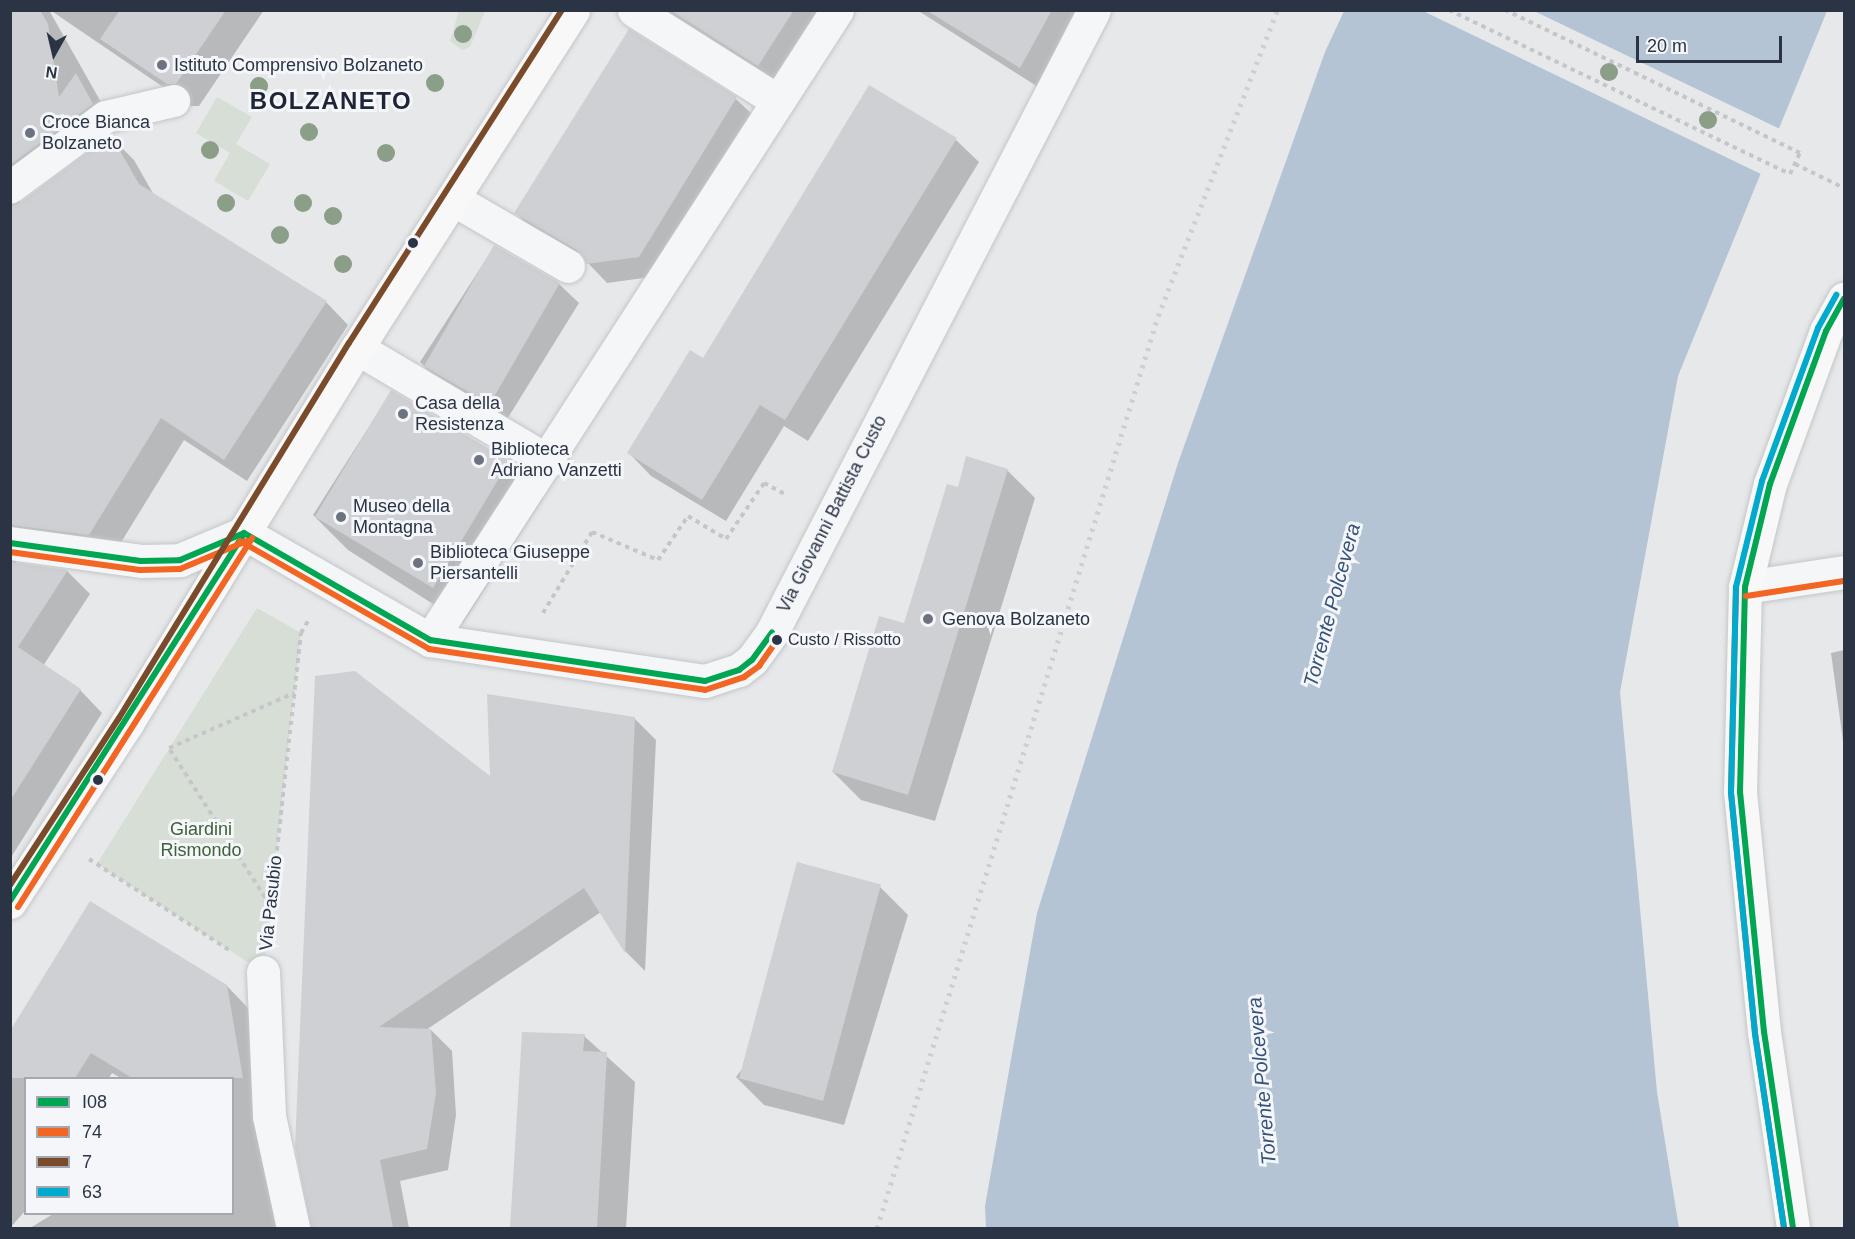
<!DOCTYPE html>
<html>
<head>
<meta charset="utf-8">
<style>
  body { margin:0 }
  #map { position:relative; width:1855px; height:1239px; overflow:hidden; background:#e6e8ea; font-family:Helvetica,sans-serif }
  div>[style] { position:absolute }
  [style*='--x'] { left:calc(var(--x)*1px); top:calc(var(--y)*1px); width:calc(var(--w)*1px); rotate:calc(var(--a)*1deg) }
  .green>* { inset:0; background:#d6ded6 }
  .water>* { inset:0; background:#b4c4d5 }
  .pier>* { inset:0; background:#e6e8ea }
  .shadow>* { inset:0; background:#0003 }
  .building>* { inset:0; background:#ced0d3; transform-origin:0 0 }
  .path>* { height:4px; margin-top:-2px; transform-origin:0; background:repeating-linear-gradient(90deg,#c5c6ca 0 4.5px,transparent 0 9px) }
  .roads { filter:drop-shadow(0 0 2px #c4c6c8) drop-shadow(0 0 2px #c4c6c8) }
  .pedestrian>* { height:32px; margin:-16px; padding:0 16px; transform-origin:16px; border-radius:16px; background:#f5f6f7 }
  .minor>* { height:33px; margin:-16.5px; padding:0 16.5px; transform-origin:16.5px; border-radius:16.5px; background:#f5f6f7 }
  .secondary>* { height:33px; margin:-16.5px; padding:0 16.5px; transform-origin:16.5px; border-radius:16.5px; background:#f8f8f8 }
  .primary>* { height:33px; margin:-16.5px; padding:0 16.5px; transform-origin:16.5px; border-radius:16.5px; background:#f8f8f8 }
  .rail>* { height:4.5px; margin-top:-2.25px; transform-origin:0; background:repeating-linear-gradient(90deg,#cecfd2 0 3px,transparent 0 9px) }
  .bus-1>* { height:6px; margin:-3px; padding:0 3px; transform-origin:3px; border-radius:3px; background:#00a651 }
  .bus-2>* { height:6px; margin:-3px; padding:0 3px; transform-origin:3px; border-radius:3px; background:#f26522 }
  .bus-3>* { height:6px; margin:-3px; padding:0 3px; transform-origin:3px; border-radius:3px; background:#7a4b2a }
  .bus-4>* { height:6px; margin:-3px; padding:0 3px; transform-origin:3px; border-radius:3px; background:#00a9ce }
  .trees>* { width:18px; height:18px; margin:-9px; border-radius:50%; background:#8a9e88 }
  .dots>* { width:16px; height:16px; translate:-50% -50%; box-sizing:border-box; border:3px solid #f4f6f9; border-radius:50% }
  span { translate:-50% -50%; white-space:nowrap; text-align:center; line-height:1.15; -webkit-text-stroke:6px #f4f6f9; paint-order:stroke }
  .bus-label { font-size:16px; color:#2b3445 }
  .left { translate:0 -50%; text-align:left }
  .poi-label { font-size:18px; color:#2b3445 }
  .street-label { font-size:18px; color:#2b3445 }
  .park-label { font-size:18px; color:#3f6138 }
  .water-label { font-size:20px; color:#34527a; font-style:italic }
  .district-label { font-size:24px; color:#1d2536; font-weight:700; letter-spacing:1.5px }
  .frame { position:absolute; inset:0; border:12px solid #2b3445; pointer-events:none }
  .legend { position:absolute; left:24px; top:1077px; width:210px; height:138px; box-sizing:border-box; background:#f4f6f9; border:2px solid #a4a8b1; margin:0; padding:8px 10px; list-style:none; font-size:18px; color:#2b3445 }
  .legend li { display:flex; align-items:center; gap:12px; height:30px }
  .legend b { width:30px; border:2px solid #a4a8b1 }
  .north { position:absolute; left:24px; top:24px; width:60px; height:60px; -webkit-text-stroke:4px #f4f6f9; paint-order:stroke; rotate:188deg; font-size:16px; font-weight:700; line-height:24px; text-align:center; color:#2b3445 }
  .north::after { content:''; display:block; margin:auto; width:21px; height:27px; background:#2b3445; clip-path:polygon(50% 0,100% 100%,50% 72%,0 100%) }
  .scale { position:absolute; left:1636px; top:36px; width:146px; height:27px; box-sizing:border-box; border:3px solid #2b3445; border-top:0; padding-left:8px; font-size:18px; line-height:21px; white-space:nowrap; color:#2b3445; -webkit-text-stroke:4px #f4f6f9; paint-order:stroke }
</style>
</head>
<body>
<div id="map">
  <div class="green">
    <i style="clip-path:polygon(459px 11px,485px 11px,470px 47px,462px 50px,450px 41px)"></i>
    <i style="clip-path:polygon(217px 97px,252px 117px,236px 144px,270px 164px,248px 201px,214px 181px,230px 153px,196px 133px)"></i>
    <i style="clip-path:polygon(257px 608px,301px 633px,263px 972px,97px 864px)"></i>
  </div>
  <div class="water">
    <i style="clip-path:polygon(1344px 11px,1827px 11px,1678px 376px,1620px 692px,1657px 1092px,1679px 1228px,986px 1228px,985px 1206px,1037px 913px,1178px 463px,1325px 52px)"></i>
  </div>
  <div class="pier">
    <i style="clip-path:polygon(1423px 11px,1534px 11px,1782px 130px,1763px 175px)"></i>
  </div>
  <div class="shadow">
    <i style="clip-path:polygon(10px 10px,49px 10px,115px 127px,22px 196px,18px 207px,111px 137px,134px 160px,154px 195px,326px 302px,348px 325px,247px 481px,184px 440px,112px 557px,17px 555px,16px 563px,67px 571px,90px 594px,43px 666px,80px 690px,102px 713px,10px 859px)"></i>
    <i style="clip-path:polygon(50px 10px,264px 10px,199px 106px,191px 106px)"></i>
    <i style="clip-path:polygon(664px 10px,835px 10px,783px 90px)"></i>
    <i style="clip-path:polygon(917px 10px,1091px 10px,1046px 92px)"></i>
    <i style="clip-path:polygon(629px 31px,736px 99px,756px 118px,658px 276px,607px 283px,587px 262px,535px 232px,516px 213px)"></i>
    <i style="clip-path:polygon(956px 140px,979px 162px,808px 441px,784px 426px,726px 521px,651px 476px,629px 453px,703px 360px)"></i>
    <i style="clip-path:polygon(494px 247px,559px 284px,579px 303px,506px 421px,439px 382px,420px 362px)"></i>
    <i style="clip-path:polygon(391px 392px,509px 463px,543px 498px,463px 623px,348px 550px,313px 515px)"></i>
    <i style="clip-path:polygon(1007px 470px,1035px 498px,935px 821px,861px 800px,833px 772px,905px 625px,959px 489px)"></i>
    <i style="clip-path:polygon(1844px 650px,1844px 748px,1831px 653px)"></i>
    <i style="clip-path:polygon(635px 719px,656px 740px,645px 971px,626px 952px,601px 912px,426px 1030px,431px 1030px,452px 1051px,456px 1115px,448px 1170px,400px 1181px,409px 1228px,312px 1228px,296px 1147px,491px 779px)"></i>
    <i style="clip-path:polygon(880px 887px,908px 915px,844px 1125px,764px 1105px,736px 1077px)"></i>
    <i style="clip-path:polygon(227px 986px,248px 1008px,285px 1228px,30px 1228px,53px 1214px,232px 1214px,232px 1078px,121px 1078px,112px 1073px,109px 1078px,26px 1078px,26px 1210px,10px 1228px,10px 1034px)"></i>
    <i style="clip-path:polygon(524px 1034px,584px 1036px,635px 1082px,626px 1228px,511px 1228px)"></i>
  </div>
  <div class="building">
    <i style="clip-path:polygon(10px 10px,40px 10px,48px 24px,59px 97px,76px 73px,93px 104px,10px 165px)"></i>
    <i style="clip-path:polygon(120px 10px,226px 10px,176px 84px,167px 84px,100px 39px)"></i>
    <i style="clip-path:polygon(670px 10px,794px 10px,758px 66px)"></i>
    <i style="clip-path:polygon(926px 10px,1052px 10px,1020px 68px)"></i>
    <i style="clip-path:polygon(629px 29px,737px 97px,639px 257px,586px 264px,577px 250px,514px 213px)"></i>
    <i style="clip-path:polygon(869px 85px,957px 138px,785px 420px,760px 405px,702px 500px,627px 453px,690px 350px,703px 358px)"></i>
    <i style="clip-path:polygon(111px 135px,139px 184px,327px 301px,224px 460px,161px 418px,89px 535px,10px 525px,10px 206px,21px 202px)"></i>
    <i style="left:494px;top:245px;width:76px;height:140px;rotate:30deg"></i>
    <i style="left:391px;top:390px;width:138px;height:148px;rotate:31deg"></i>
    <i style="clip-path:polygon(966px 456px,1008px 469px,908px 795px,832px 772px,879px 616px,904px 623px,947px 484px,958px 487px)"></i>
    <i style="clip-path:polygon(10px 562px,68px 570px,18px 647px,81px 689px,10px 801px)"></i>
    <i style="clip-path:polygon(355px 671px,490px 776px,487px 694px,635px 717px,625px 953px,584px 888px,379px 1027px,431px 1029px,436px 1093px,427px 1149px,380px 1160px,393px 1228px,311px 1228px,295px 1147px,315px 676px)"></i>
    <i style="left:797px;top:862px;width:87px;height:224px;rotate:15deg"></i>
    <i style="clip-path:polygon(90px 901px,227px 985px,243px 1078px,132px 1078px,91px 1053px,75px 1078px,10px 1078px,10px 1031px)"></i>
    <i style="clip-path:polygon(522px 1032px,585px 1034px,583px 1051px,607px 1052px,597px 1228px,510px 1228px)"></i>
  </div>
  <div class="path">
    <i style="--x:1449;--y:10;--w:378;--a:25.7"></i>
    <i style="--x:1790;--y:174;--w:23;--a:-65"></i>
    <i style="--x:1800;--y:153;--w:327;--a:-154.1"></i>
    <i style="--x:1795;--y:164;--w:55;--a:26.1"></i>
    <i style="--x:543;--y:613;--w:95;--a:-58.8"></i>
    <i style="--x:592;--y:532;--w:72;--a:23"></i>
    <i style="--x:658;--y:560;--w:53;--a:-55.7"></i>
    <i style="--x:688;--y:516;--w:44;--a:31.2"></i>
    <i style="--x:726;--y:539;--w:68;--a:-55.8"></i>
    <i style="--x:764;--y:483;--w:24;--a:28"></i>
    <i style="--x:89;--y:859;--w:167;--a:33"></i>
    <i style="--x:270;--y:905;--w:187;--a:-122.8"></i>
    <i style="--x:169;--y:748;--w:137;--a:-23.7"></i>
    <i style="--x:268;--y:931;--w:300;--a:-83.7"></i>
    <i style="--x:301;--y:633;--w:16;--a:-60"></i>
  </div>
  <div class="roads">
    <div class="pedestrian">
      <i style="--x:10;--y:188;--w:119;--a:-36.5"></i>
      <i style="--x:106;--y:117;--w:70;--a:-13.2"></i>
    </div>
    <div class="minor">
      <i style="--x:634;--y:10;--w:170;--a:32.3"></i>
      <i style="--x:453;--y:199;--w:133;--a:30.2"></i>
      <i style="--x:357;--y:348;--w:222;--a:30.6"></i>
      <i style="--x:10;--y:543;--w:132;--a:7.8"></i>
      <i style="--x:141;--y:561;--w:39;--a:-1"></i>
      <i style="--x:180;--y:560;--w:69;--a:-22.9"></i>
      <i style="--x:244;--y:533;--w:215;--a:29.9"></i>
      <i style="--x:430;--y:640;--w:278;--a:8.5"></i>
      <i style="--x:705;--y:681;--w:36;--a:-18"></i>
      <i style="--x:739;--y:670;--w:16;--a:-38"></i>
      <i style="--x:752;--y:660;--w:34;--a:-54"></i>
      <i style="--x:772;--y:632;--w:700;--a:-62.63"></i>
      <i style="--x:1745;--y:587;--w:100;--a:-8.6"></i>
      <i style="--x:430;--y:640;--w:750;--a:-57.14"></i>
      <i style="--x:263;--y:972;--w:144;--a:87.6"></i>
      <i style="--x:269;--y:1116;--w:115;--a:77.9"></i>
    </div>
    <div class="secondary">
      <i style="--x:10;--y:902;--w:214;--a:-56.8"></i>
      <i style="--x:127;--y:723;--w:440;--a:-58.5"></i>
      <i style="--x:357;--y:348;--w:401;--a:-57.4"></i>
    </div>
    <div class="primary">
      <i style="--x:1793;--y:1228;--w:198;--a:-98.4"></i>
      <i style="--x:1764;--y:1032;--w:241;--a:-95.7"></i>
      <i style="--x:1740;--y:792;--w:205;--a:-88.6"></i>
      <i style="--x:1745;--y:587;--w:106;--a:-76.4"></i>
      <i style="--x:1770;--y:484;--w:163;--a:-69.9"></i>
      <i style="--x:1826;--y:331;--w:37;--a:-61"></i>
    </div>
  </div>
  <div class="rail">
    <i style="--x:877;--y:1228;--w:954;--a:-72.88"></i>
    <i style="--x:1158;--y:316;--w:328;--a:-68.7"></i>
  </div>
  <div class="bus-1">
    <i style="--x:244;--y:533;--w:215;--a:29.9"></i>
    <i style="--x:430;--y:640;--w:278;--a:8.5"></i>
    <i style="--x:705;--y:681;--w:36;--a:-18"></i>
    <i style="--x:739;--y:670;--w:16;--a:-38"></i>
    <i style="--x:752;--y:660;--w:34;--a:-54"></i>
    <i style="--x:10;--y:543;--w:132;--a:7.8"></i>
    <i style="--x:141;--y:561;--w:39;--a:-1"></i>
    <i style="--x:180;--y:560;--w:69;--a:-22.9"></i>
    <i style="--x:10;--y:901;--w:436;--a:-57.5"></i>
    <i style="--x:1793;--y:1228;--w:198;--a:-98.4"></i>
    <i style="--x:1764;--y:1032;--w:241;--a:-95.7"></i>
    <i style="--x:1740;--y:792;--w:205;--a:-88.6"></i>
    <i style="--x:1745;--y:587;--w:106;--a:-76.4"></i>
    <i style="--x:1770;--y:484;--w:163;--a:-69.9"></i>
    <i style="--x:1826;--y:331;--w:37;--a:-61"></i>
  </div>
  <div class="bus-2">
    <i style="--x:240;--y:541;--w:218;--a:29.7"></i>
    <i style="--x:429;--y:649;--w:279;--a:8.4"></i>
    <i style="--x:705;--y:690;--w:41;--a:-18.4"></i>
    <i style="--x:744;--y:677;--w:19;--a:-36"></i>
    <i style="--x:759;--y:666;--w:35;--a:-55"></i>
    <i style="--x:10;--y:552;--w:131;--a:7.9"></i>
    <i style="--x:140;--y:570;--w:40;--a:-1.4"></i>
    <i style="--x:180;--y:569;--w:73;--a:-22.7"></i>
    <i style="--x:1736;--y:587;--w:206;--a:91.4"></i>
    <i style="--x:1731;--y:793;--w:241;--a:84.3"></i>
    <i style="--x:1755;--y:1033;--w:197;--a:81.5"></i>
    <i style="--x:1746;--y:596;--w:99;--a:-8.7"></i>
    <i style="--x:18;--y:907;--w:437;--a:-57.6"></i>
  </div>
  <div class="bus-3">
    <i style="--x:10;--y:885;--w:199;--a:-56.9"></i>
    <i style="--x:119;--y:718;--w:440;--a:-58.5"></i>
    <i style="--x:349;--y:343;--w:395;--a:-57.4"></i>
  </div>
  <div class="bus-4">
    <i style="--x:1784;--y:1228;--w:197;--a:-98.5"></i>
    <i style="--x:1755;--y:1033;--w:241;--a:-95.7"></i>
    <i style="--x:1731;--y:793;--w:206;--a:-88.6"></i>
    <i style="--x:1736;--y:587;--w:109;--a:-76.2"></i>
    <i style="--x:1762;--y:481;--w:163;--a:-69.9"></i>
    <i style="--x:1818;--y:328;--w:38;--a:-61"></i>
  </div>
  <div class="trees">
    <i style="left:463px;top:34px"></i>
    <i style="left:1609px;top:72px"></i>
    <i style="left:435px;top:83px"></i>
    <i style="left:259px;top:86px"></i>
    <i style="left:1708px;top:120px"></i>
    <i style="left:309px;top:132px"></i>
    <i style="left:210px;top:150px"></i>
    <i style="left:386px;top:153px"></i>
    <i style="left:226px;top:203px"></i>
    <i style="left:303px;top:203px"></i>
    <i style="left:333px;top:216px"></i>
    <i style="left:280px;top:235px"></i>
    <i style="left:343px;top:264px"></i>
  </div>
  <div class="dots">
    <i style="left:162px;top:65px;background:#6c737f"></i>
    <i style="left:30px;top:133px;background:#6c737f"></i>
    <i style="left:413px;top:243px;background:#2b3445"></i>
    <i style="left:403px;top:414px;background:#6c737f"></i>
    <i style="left:479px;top:460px;background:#6c737f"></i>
    <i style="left:341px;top:517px;background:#6c737f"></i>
    <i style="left:418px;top:563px;background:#6c737f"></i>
    <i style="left:928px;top:619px;background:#6c737f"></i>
    <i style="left:777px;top:640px;background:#2b3445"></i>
    <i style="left:98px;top:780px;background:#2b3445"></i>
  </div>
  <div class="bus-label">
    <span class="left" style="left:788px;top:640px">Custo / Rissotto</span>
  </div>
  <div class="poi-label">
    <span class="left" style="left:174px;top:65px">Istituto Comprensivo Bolzaneto</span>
    <span class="left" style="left:42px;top:133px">Croce Bianca<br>Bolzaneto</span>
    <span class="left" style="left:415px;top:414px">Casa della<br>Resistenza</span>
    <span class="left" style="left:491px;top:460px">Biblioteca<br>Adriano Vanzetti</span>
    <span class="left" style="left:353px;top:517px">Museo della<br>Montagna</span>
    <span class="left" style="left:430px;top:563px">Biblioteca Giuseppe<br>Piersantelli</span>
    <span class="left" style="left:942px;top:619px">Genova Bolzaneto</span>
  </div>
  <div class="street-label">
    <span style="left:832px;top:514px;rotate:-63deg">Via Giovanni Battista Custo</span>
    <span style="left:271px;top:903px;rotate:-84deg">Via Pasubio</span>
  </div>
  <div class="park-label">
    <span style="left:201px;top:840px">Giardini<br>Rismondo</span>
  </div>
  <div class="water-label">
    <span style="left:1332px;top:605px;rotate:-75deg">Torrente Polcevera</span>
    <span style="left:1262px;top:1081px;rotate:-95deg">Torrente Polcevera</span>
  </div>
  <div class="district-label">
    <span style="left:331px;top:101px">BOLZANETO</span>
  </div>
  <div class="frame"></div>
  <ul class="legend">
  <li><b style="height:8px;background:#00a651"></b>I08</li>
  <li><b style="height:8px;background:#f26522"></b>74</li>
  <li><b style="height:8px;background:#7a4b2a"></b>7</li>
  <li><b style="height:8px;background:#00a9ce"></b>63</li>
  </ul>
  <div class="north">N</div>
  <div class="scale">20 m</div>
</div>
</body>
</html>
